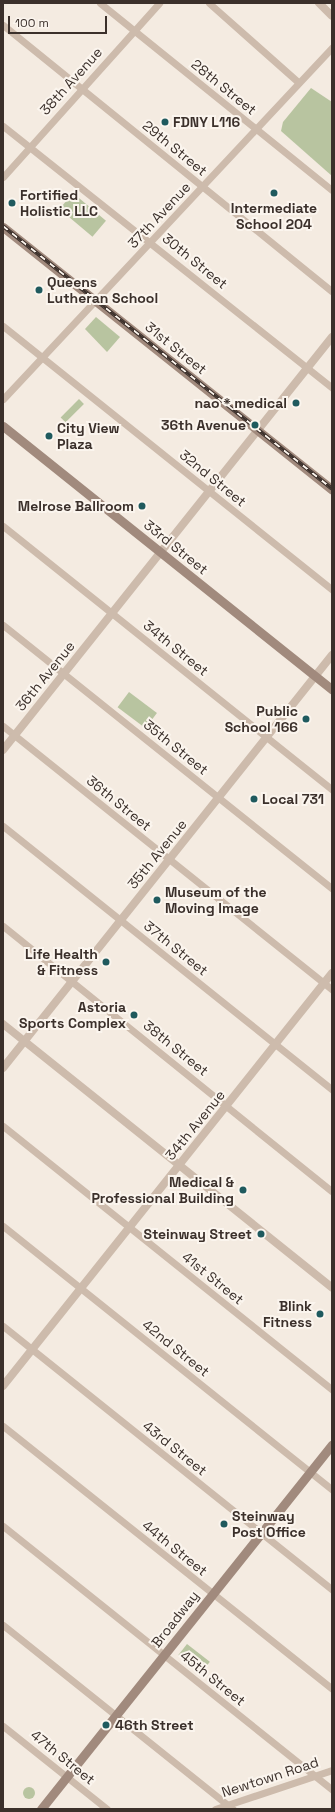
<!DOCTYPE html>
<html>
<head>
<meta charset="utf-8">
<style>
  body { margin:0 }
  #map { position:relative; width:335px; height:1812px; overflow:hidden; background:#f4ebe1; font-family:"Space Grotesk",sans-serif }
  div>[style] { position:absolute }
  [style*='--x'] { left:calc(var(--x)*1px); top:calc(var(--y)*1px); width:calc(var(--w)*1px); rotate:calc(var(--a)*1deg) }
  .green>* { inset:0; background:#b8c4a0; transform-origin:0 0 }
  .round { border-radius:50% }
  .minor>* { height:7px; margin:-3.5px; padding:0 3.5px; transform-origin:3.5px; border-radius:3.5px; background:#cdbbac }
  .tertiary>* { height:8px; margin:-4px; padding:0 4px; transform-origin:4px; border-radius:4px; background:#cdbbac }
  .secondary>* { height:9px; margin:-4.5px; padding:0 4.5px; transform-origin:4.5px; border-radius:4.5px; background:#a18a7d }
  .rail>* { height:3.5px; margin-top:-1.75px; transform-origin:0; background:repeating-linear-gradient(90deg,#fbf5ee 0 6px,#3b302b 0 12px); box-sizing:border-box; border-block:1px solid #3b302b }
  .dots>* { width:11px; height:11px; translate:-50% -50%; box-sizing:border-box; border:2px solid #fbf5ee; border-radius:50% }
  span { translate:-50% -50%; white-space:nowrap; text-align:center; line-height:1.15; -webkit-text-stroke:4px #fbf5ee; paint-order:stroke }
  .street-label { font-size:14px; color:#3b302b }
  .poi-label { font-size:14px; color:#3b302b; font-weight:700 }
  .left { translate:0 -50%; text-align:left }
  .right { translate:-100% -50%; text-align:right }
  .frame { position:absolute; inset:0; border:4px solid #3b302b; pointer-events:none }
  .scale { position:absolute; left:8px; top:16px; width:99px; height:18px; box-sizing:border-box; border:2px solid #3b302b; border-top:0; padding-left:5px; font-size:12px; line-height:14px; white-space:nowrap; color:#3b302b; -webkit-text-stroke:3px #fbf5ee; paint-order:stroke }
</style>
</head>
<body>
<div id="map">
  <div class="green">
    <i style="clip-path:polygon(311px 88px,332px 102px,332px 176px,281px 131px,283px 122px)"></i>
    <i style="left:73px;top:193px;width:43px;height:21px;rotate:40deg"></i>
    <i style="clip-path:polygon(96px 317px,120px 337px,107px 352px,85px 329px)"></i>
    <i style="left:79px;top:399px;width:7px;height:26px;rotate:45deg"></i>
    <i style="left:129px;top:692px;width:35px;height:19px;rotate:37deg"></i>
    <i style="left:187px;top:1644px;width:29px;height:14px;rotate:38deg"></i>
    <i class="round" style="left:23px;top:1787px;width:12px;height:12px"></i>
  </div>
  <div class="minor">
    <i style="--x:100;--y:3;--w:298;--a:38.9"></i>
    <i style="--x:209;--y:3;--w:120;--a:41.6"></i>
    <i style="--x:3;--y:25;--w:423;--a:39"></i>
    <i style="--x:3;--y:126;--w:421;--a:38.5"></i>
    <i style="--x:3;--y:177;--w:234;--a:-48.1"></i>
    <i style="--x:3;--y:326;--w:422;--a:38.7"></i>
    <i style="--x:3;--y:399;--w:481;--a:-46.9"></i>
    <i style="--x:3;--y:526;--w:422;--a:38.7"></i>
    <i style="--x:3;--y:625;--w:422;--a:38.7"></i>
    <i style="--x:3;--y:726;--w:422;--a:38.7"></i>
    <i style="--x:3;--y:826;--w:422;--a:38.7"></i>
    <i style="--x:3;--y:926;--w:422;--a:38.9"></i>
    <i style="--x:3;--y:1126;--w:422;--a:38.7"></i>
    <i style="--x:3;--y:1226;--w:422;--a:38.7"></i>
    <i style="--x:3;--y:1326;--w:422;--a:38.7"></i>
    <i style="--x:3;--y:1426;--w:421;--a:38.6"></i>
    <i style="--x:3;--y:1526;--w:422;--a:38.7"></i>
    <i style="--x:3;--y:1625;--w:295;--a:38.7"></i>
    <i style="--x:3;--y:1726;--w:133;--a:38.6"></i>
    <i style="--x:215;--y:1809;--w:123;--a:-18.4"></i>
  </div>
  <div class="tertiary">
    <i style="--x:319;--y:3;--w:18;--a:45"></i>
    <i style="--x:3;--y:750;--w:528;--a:-51.46"></i>
    <i style="--x:3;--y:1024;--w:422;--a:38.7"></i>
    <i style="--x:3;--y:1068;--w:528;--a:-51.46"></i>
    <i style="--x:3;--y:1386;--w:528;--a:-51.46"></i>
  </div>
  <div class="secondary">
    <i style="--x:3;--y:227;--w:421;--a:38.6"></i>
    <i style="--x:3;--y:426;--w:422;--a:38.7"></i>
    <i style="--x:41;--y:1809;--w:466;--a:-51.4"></i>
  </div>
  <div class="rail">
    <i style="--x:3;--y:226;--w:421;--a:38.6"></i>
  </div>
  <div class="dots">
    <i style="left:165px;top:122px;background:#1f5a5e"></i>
    <i style="left:274px;top:193px;background:#1f5a5e"></i>
    <i style="left:12px;top:203px;background:#1f5a5e"></i>
    <i style="left:39px;top:290px;background:#1f5a5e"></i>
    <i style="left:296px;top:403px;background:#1f5a5e"></i>
    <i style="left:255px;top:425px;background:#1f5a5e"></i>
    <i style="left:49px;top:436px;background:#1f5a5e"></i>
    <i style="left:142px;top:506px;background:#1f5a5e"></i>
    <i style="left:306px;top:719px;background:#1f5a5e"></i>
    <i style="left:254px;top:799px;background:#1f5a5e"></i>
    <i style="left:157px;top:900px;background:#1f5a5e"></i>
    <i style="left:106px;top:962px;background:#1f5a5e"></i>
    <i style="left:134px;top:1015px;background:#1f5a5e"></i>
    <i style="left:243px;top:1190px;background:#1f5a5e"></i>
    <i style="left:261px;top:1234px;background:#1f5a5e"></i>
    <i style="left:320px;top:1314px;background:#1f5a5e"></i>
    <i style="left:224px;top:1524px;background:#1f5a5e"></i>
    <i style="left:106px;top:1725px;background:#1f5a5e"></i>
  </div>
  <div class="street-label">
    <span style="left:71px;top:81px;rotate:-48deg">38th Avenue</span>
    <span style="left:224px;top:87px;rotate:39deg">28th Street</span>
    <span style="left:175px;top:148px;rotate:39deg">29th Street</span>
    <span style="left:159px;top:215px;rotate:-47deg">37th Avenue</span>
    <span style="left:195px;top:261px;rotate:39deg">30th Street</span>
    <span style="left:176px;top:348px;rotate:39deg">31st Street</span>
    <span style="left:213px;top:478px;rotate:39deg">32nd Street</span>
    <span style="left:176px;top:547px;rotate:39deg">33rd Street</span>
    <span style="left:176px;top:648px;rotate:39deg">34th Street</span>
    <span style="left:45px;top:676px;rotate:-51deg">36th Avenue</span>
    <span style="left:176px;top:747px;rotate:39deg">35th Street</span>
    <span style="left:119px;top:803px;rotate:39deg">36th Street</span>
    <span style="left:157px;top:854px;rotate:-51deg">35th Avenue</span>
    <span style="left:176px;top:948px;rotate:39deg">37th Street</span>
    <span style="left:176px;top:1048px;rotate:39deg">38th Street</span>
    <span style="left:195px;top:1125px;rotate:-51deg">34th Avenue</span>
    <span style="left:213px;top:1278px;rotate:39deg">41st Street</span>
    <span style="left:176px;top:1348px;rotate:39deg">42nd Street</span>
    <span style="left:175px;top:1448px;rotate:39deg">43rd Street</span>
    <span style="left:175px;top:1548px;rotate:39deg">44th Street</span>
    <span style="left:175px;top:1619px;rotate:-52deg">Broadway</span>
    <span style="left:213px;top:1678px;rotate:39deg">45th Street</span>
    <span style="left:63px;top:1757px;rotate:39deg">47th Street</span>
    <span style="left:270px;top:1777px;rotate:-18deg">Newtown Road</span>
  </div>
  <div class="poi-label">
    <span class="left" style="left:173px;top:122px">FDNY L116</span>
    <span class="left" style="left:20px;top:203px">Fortified<br>Holistic LLC</span>
    <span style="left:274px;top:216px">Intermediate<br>School 204</span>
    <span class="left" style="left:47px;top:290px">Queens<br>Lutheran School</span>
    <span class="right" style="left:287px;top:403px">nao * medical</span>
    <span class="right" style="left:246px;top:425px">36th Avenue</span>
    <span class="left" style="left:57px;top:436px">City View<br>Plaza</span>
    <span class="right" style="left:134px;top:506px">Melrose Ballroom</span>
    <span class="right" style="left:298px;top:719px">Public<br>School 166</span>
    <span class="left" style="left:262px;top:799px">Local 731</span>
    <span class="left" style="left:165px;top:900px">Museum of the<br>Moving Image</span>
    <span class="right" style="left:98px;top:962px">Life Health<br>&amp; Fitness</span>
    <span class="right" style="left:126px;top:1015px">Astoria<br>Sports Complex</span>
    <span class="right" style="left:234px;top:1190px">Medical &amp;<br>Professional Building</span>
    <span class="right" style="left:252px;top:1234px">Steinway Street</span>
    <span class="right" style="left:312px;top:1314px">Blink<br>Fitness</span>
    <span class="left" style="left:232px;top:1524px">Steinway<br>Post Office</span>
    <span class="left" style="left:115px;top:1725px">46th Street</span>
  </div>
  <div class="frame"></div>
  <div class="scale">100 m</div>
</div>
</body>
</html>
